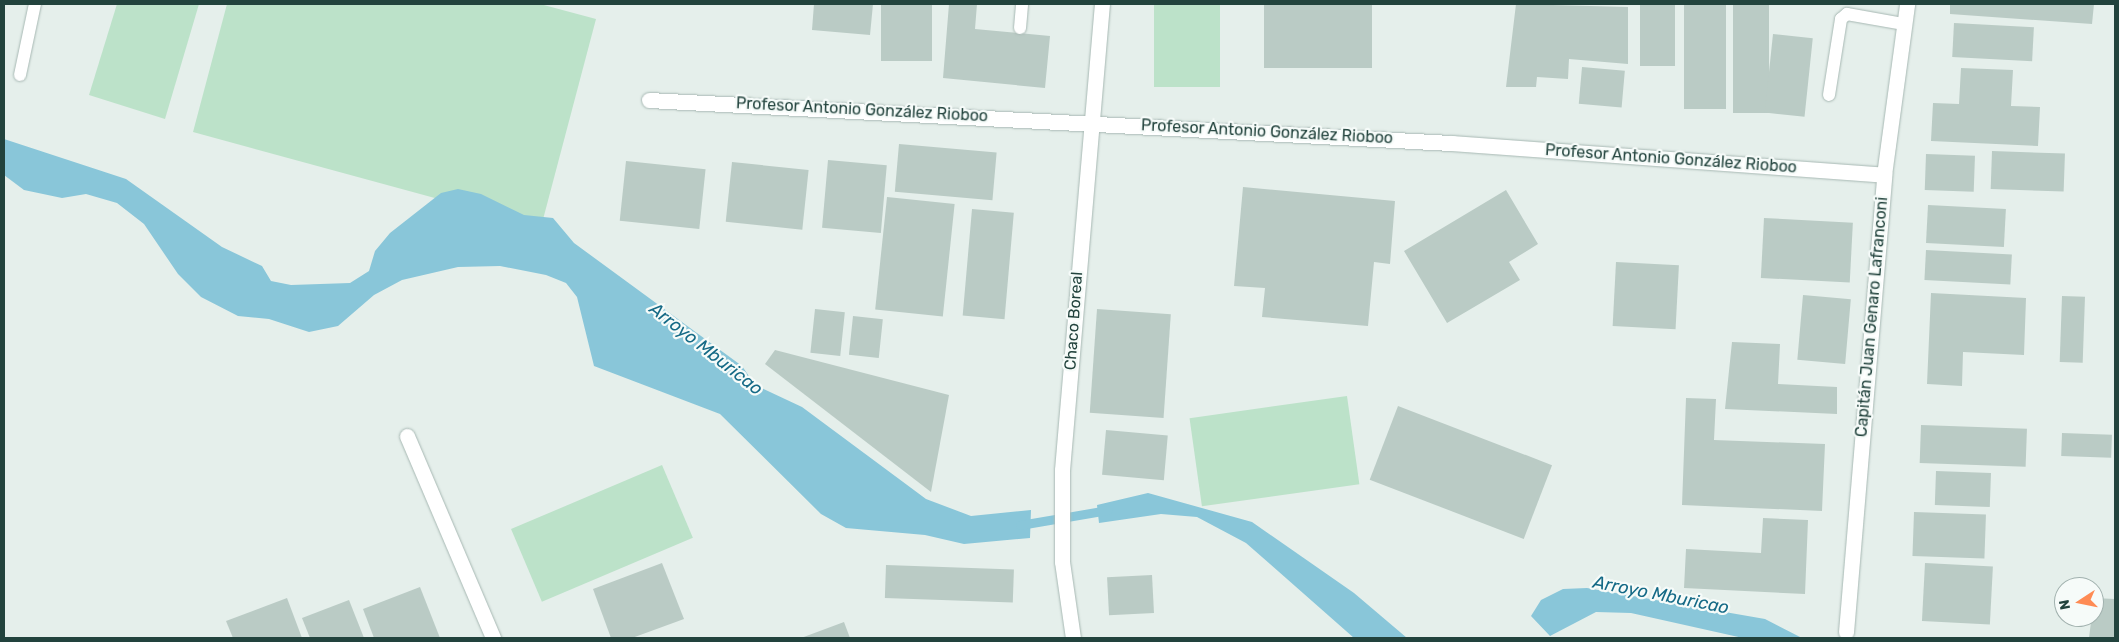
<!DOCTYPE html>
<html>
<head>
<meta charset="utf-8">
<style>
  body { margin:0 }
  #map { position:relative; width:2119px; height:642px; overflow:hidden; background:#e5efeb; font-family:Rubik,sans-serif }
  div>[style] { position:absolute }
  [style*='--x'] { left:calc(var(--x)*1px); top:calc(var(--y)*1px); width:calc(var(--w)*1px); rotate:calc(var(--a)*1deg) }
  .green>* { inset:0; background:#bce2c9; transform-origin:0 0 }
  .water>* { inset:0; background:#89c6d9 }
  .stream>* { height:9px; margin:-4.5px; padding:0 4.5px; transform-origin:4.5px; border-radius:4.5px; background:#89c6d9 }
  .building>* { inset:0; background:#bacbc5; transform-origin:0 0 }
  .roads { filter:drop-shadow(0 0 1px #a7b8b3) drop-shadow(0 0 1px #a7b8b3) }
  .service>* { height:12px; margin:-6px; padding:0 6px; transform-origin:6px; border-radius:6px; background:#fff }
  .minor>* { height:15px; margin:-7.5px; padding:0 7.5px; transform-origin:7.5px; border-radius:7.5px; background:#fff }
  .secondary>* { height:15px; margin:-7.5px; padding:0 7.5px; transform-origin:7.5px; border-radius:7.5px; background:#fff }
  span { translate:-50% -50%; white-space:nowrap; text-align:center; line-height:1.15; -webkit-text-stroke:4.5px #f6fbf9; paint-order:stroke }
  .street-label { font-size:16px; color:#22433d }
  .water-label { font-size:18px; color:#156a86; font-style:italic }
  .frame { position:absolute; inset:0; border:5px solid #22433d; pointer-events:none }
  .north { position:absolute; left:2054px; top:577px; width:50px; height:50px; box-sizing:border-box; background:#f6fbf9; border:1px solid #a1b1ae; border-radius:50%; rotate:259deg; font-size:14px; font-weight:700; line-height:20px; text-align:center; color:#22433d }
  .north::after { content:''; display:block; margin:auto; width:18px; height:22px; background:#fe8b54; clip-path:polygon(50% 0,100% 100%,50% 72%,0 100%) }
</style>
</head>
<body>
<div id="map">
  <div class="green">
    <i style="clip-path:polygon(117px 4px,199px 4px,165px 119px,89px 95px)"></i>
    <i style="clip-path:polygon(227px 4px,540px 4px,596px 19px,541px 227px,193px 132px)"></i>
    <i style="left:1154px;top:4px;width:66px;height:83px"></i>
    <i style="left:1347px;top:396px;width:89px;height:159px;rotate:82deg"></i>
    <i style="left:662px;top:465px;width:79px;height:164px;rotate:67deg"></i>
  </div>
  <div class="water">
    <i style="clip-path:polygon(4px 139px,126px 179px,222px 247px,262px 266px,271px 281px,291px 285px,350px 283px,369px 271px,375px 251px,390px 233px,441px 193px,458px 189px,481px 194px,524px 215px,553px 218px,574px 243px,742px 366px,755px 385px,802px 407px,926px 499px,971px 516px,1031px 510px,1030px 538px,964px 544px,925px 535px,846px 528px,821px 514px,720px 414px,594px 366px,577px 297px,566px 283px,546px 275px,500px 266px,458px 267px,402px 280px,374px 295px,338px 326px,309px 332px,269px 319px,238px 316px,201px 297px,178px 274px,144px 224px,117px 203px,86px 194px,62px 198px,24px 190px,4px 175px)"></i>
    <i style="clip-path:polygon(1148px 493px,1252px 522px,1354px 593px,1407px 638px,1354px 638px,1246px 543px,1197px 517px,1161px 514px,1099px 523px,1097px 505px)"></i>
    <i style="clip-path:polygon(1587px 588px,1765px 619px,1802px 638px,1743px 638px,1631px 613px,1596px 612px,1550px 636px,1531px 616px,1541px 600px,1563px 589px)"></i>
  </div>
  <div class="stream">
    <i style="--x:1020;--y:525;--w:89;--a:-9.7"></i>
  </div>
  <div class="building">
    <i style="clip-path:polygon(814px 4px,873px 4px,870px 35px,812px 30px)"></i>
    <i style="left:881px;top:4px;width:51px;height:57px"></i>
    <i style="clip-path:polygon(949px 4px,977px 4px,975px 29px,1050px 36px,1045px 88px,943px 78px)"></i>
    <i style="left:1264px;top:4px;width:108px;height:64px"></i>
    <i style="clip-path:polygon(1516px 4px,1628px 7px,1628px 64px,1569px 59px,1568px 79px,1537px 77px,1536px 87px,1506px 87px)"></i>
    <i style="left:1640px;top:4px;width:35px;height:62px"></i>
    <i style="left:1684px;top:4px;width:42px;height:105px"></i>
    <i style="left:1733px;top:4px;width:36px;height:109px"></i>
    <i style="clip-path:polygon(1950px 4px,2094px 4px,2092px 24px,1950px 14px)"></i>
    <i style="left:1954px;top:23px;width:80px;height:34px;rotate:3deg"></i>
    <i style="left:1773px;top:34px;width:40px;height:79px;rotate:6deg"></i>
    <i style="left:1582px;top:67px;width:43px;height:37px;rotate:5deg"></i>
    <i style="clip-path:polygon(1961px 68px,2013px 70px,2011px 106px,2040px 107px,2038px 146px,1931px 141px,1933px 103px,1959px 104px)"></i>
    <i style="left:899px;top:144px;width:98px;height:48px;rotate:5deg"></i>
    <i style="left:1992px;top:151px;width:73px;height:38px;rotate:2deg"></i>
    <i style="left:1926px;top:154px;width:49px;height:36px;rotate:2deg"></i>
    <i style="left:828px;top:160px;width:59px;height:68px;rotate:5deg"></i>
    <i style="left:626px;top:161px;width:80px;height:60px;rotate:6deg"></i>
    <i style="left:732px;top:162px;width:77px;height:60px;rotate:6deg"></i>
    <i style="clip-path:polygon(1243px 187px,1395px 201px,1390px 264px,1374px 262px,1368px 326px,1262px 317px,1265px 288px,1234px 286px)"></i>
    <i style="clip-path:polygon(1506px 190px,1538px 244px,1509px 262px,1520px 280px,1447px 323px,1404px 251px)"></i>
    <i style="left:887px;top:197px;width:68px;height:113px;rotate:6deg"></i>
    <i style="left:1928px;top:205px;width:78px;height:38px;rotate:3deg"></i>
    <i style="left:972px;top:209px;width:42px;height:107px;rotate:5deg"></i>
    <i style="left:1764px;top:218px;width:89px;height:60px;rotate:3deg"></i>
    <i style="left:1926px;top:250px;width:86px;height:30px;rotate:3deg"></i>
    <i style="left:1616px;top:262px;width:63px;height:64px;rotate:3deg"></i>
    <i style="clip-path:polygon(1931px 293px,2026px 298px,2024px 355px,1963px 352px,1962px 386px,1927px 384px)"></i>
    <i style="left:1803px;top:295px;width:48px;height:65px;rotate:5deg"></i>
    <i style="left:2062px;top:296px;width:23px;height:66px;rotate:2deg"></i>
    <i style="left:815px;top:309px;width:30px;height:44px;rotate:6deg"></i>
    <i style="left:1097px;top:309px;width:74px;height:104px;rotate:4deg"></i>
    <i style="left:853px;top:316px;width:30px;height:39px;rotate:6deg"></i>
    <i style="clip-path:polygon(1732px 342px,1780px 344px,1778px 384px,1837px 387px,1837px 414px,1725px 409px)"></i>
    <i style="clip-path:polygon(775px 350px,949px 395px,931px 492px,765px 364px)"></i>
    <i style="clip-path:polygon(1686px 398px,1716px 399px,1714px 440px,1825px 444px,1822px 511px,1682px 505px)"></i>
    <i style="left:1398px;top:406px;width:165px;height:79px;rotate:21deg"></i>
    <i style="left:1921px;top:425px;width:106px;height:38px;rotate:2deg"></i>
    <i style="left:1106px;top:430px;width:62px;height:45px;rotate:5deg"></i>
    <i style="left:2062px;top:433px;width:50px;height:23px;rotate:2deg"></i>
    <i style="left:1936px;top:471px;width:55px;height:34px;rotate:2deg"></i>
    <i style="left:1914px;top:512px;width:72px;height:44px;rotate:2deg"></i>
    <i style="clip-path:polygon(1763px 518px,1808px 520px,1805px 594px,1684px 588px,1686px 549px,1761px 553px)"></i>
    <i style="clip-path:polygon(662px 563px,684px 619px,632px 638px,611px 638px,593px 589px)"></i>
    <i style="left:1925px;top:563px;width:68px;height:58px;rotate:3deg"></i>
    <i style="left:886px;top:565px;width:128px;height:33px;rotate:2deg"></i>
    <i style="left:1152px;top:575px;width:38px;height:45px;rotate:87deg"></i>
    <i style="clip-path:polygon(420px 587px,440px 638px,374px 638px,363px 609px)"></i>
    <i style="clip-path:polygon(287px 598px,302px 638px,233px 638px,226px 621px)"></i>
    <i style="clip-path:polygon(2094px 598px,2115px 599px,2115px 638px,2089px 638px)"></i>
    <i style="clip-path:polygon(349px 600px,364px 638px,310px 638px,302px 618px)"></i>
    <i style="clip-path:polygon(844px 622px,850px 638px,801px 638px)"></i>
  </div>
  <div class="roads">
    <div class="service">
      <i style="--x:1020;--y:28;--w:24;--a:-85"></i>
      <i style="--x:20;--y:75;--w:73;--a:-78.1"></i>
      <i style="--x:1829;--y:95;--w:77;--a:-81"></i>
      <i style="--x:1841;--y:19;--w:8;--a:-40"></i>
      <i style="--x:1847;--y:14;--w:58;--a:10"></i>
    </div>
    <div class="minor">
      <i style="--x:649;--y:100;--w:804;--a:3.07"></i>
      <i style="--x:1452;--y:143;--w:433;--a:4.2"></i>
      <i style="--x:407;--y:436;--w:220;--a:66.9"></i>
      <i style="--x:1846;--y:632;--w:459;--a:-85.2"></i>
      <i style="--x:1884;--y:175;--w:173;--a:-82.3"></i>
    </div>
    <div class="secondary">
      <i style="--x:1073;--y:638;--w:77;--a:-98.2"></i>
      <i style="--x:1062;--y:562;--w:92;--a:-90"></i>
      <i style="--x:1062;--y:470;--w:468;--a:-85.1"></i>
    </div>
  </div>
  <div class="street-label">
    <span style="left:862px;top:110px;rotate:3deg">Profesor Antonio González Rioboo</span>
    <span style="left:1267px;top:132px;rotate:3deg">Profesor Antonio González Rioboo</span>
    <span style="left:1671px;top:159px;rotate:4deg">Profesor Antonio González Rioboo</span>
    <span style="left:1872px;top:317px;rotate:-85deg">Capitán Juan Genaro Lafranconi</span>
    <span style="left:1074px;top:321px;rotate:-86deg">Chaco Boreal</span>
  </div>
  <div class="water-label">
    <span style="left:706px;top:349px;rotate:38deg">Arroyo Mburicao</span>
    <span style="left:1661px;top:595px;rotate:11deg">Arroyo Mburicao</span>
  </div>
  <div class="frame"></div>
  <div class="north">N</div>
</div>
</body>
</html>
